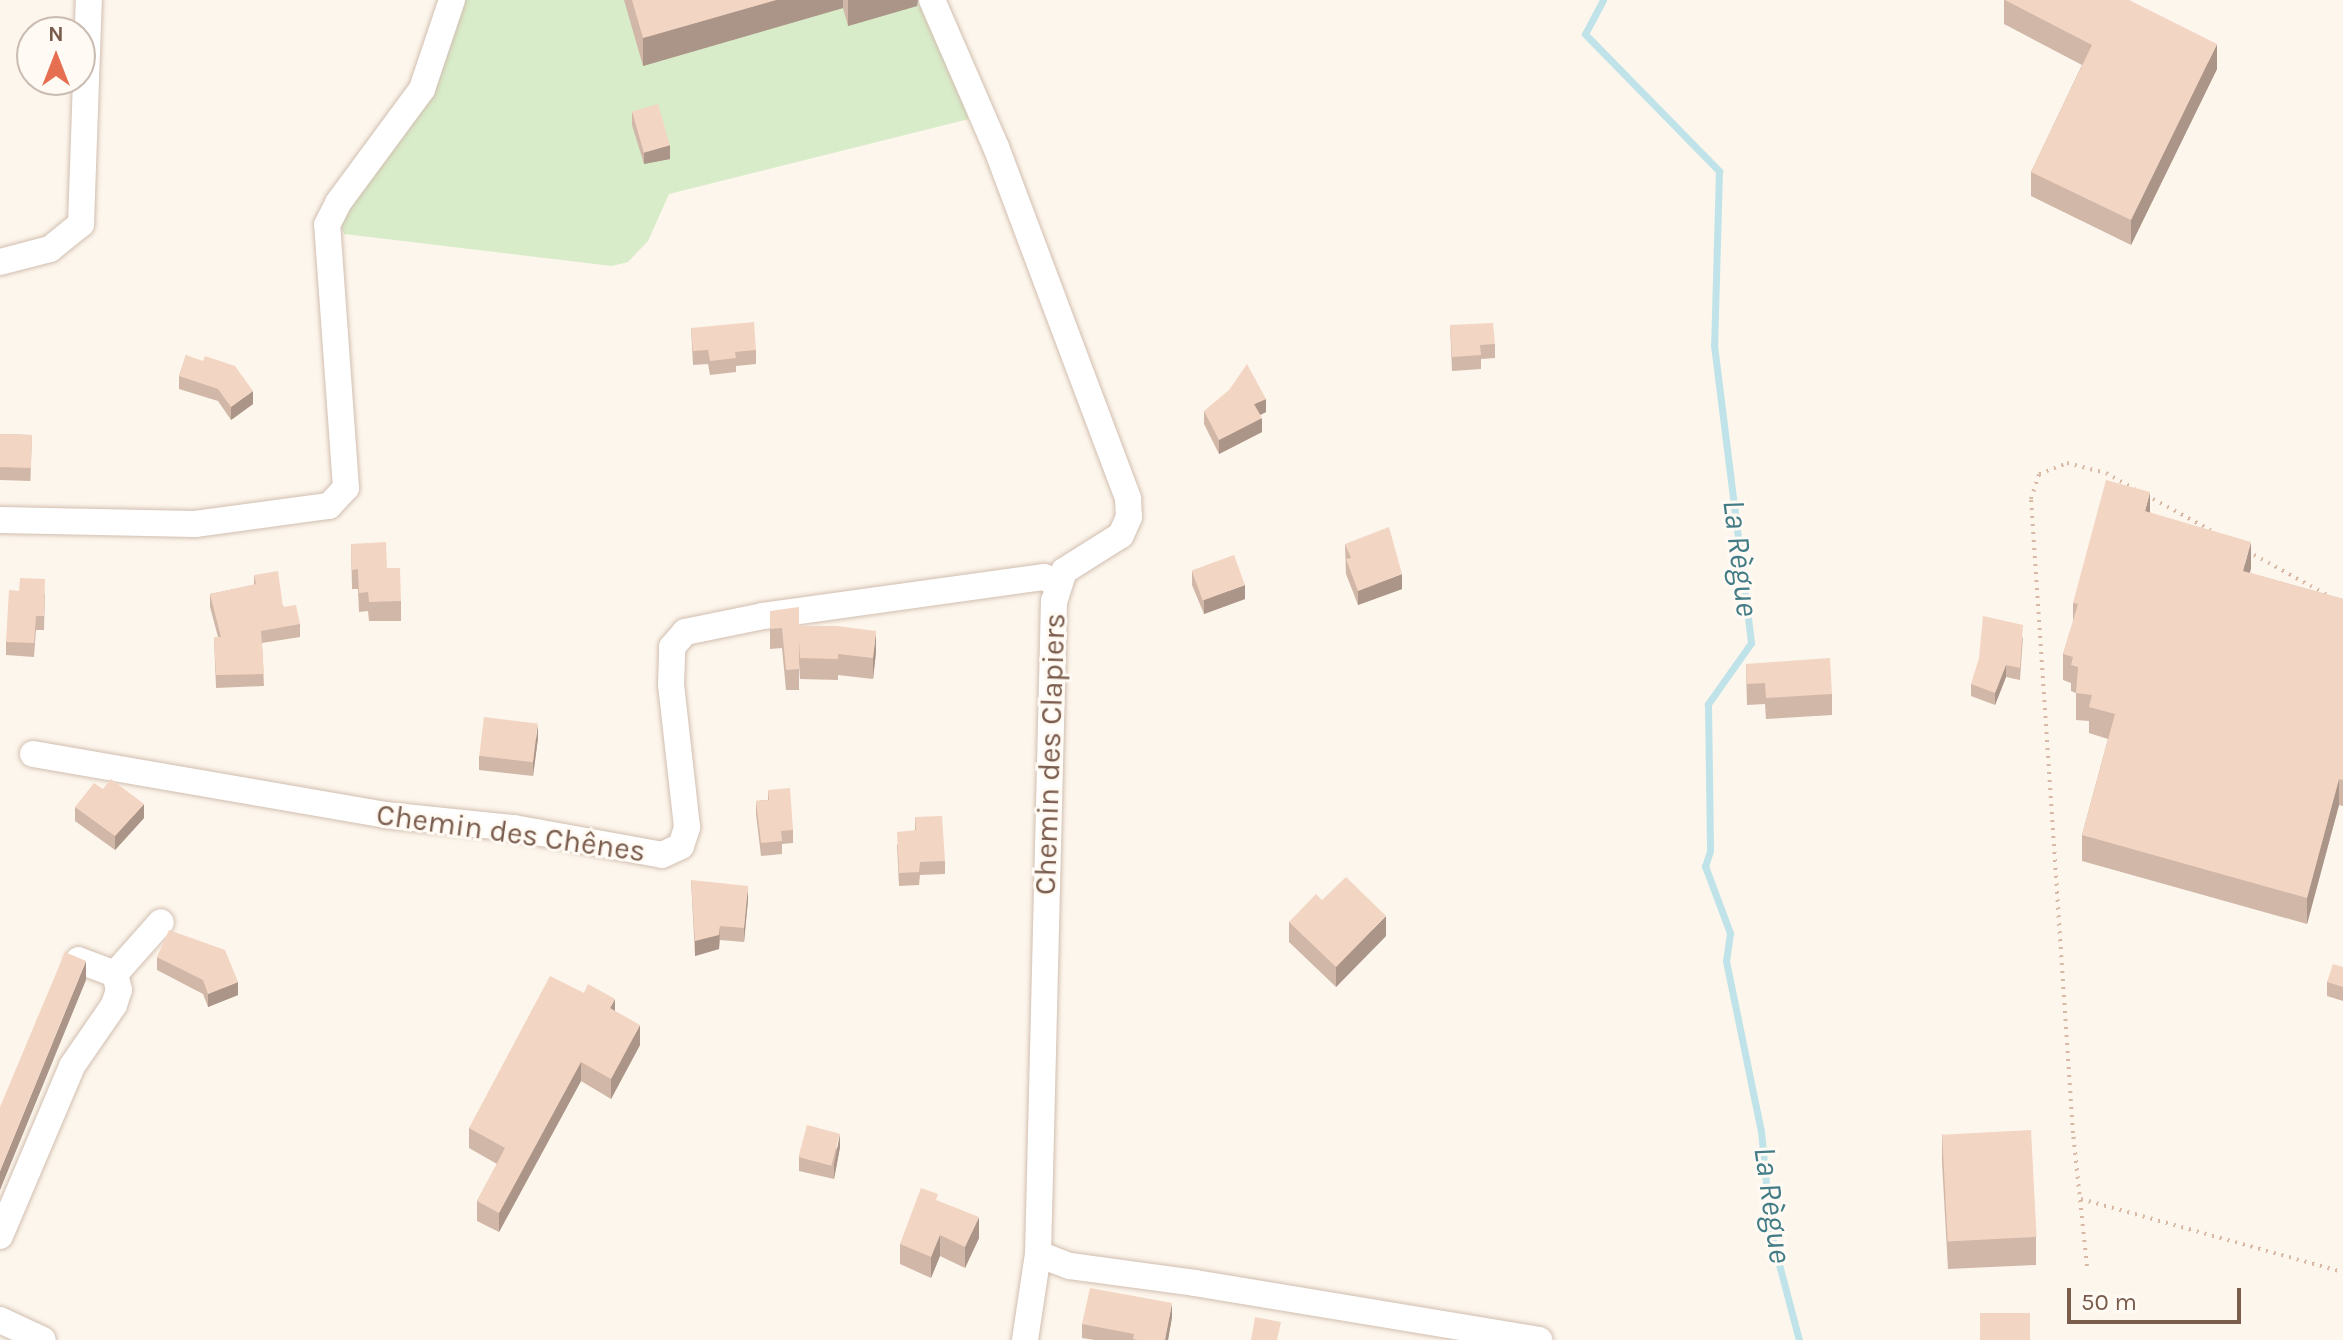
<!DOCTYPE html>
<html>
<head>
<meta charset="utf-8">
<style>
  body { margin:0 }
  #map { position:relative; width:2343px; height:1340px; overflow:hidden; background:#fdf6ec; font-family:Karla,sans-serif }
  div>[style] { position:absolute }
  [style*='--x'] { left:calc(var(--x)*1px); top:calc(var(--y)*1px); width:calc(var(--w)*1px); rotate:calc(var(--a)*1deg) }
  .green>* { inset:0; background:#d8ecc9 }
  .stream>* { height:7px; margin:-3.5px; padding:0 3.5px; transform-origin:3.5px; border-radius:3.5px; background:#bfe3e8 }
  .path>* { height:4px; margin-top:-2px; transform-origin:0; background:repeating-linear-gradient(90deg,#d9b8a5 0 2px,transparent 0 8px) }
  .roads { filter:drop-shadow(0 0 2px #d1beb0) drop-shadow(0 0 2px #d1beb0) }
  .minor>* { height:26px; margin:-13px; padding:0 13px; transform-origin:13px; border-radius:13px; background:#fff }
  .wall>* { inset:0; background:#d1b7a8; transform-origin:0 0 }
  .shaded-wall>* { inset:0; background:#aa9588 }
  .building>* { inset:0; background:#f3d5c3; transform-origin:0 0 }
  span { translate:-50% -50%; white-space:nowrap; text-align:center; line-height:1.15; -webkit-text-stroke:6px #fffaf3; paint-order:stroke }
  .street-label { font-size:30px; color:#7a5c4d }
  .water-label { font-size:32px; color:#437c86; font-style:italic }
  .north { position:absolute; left:16px; top:16px; width:80px; height:80px; box-sizing:border-box; background:#fffaf3; border:2px solid #cabbb1; border-radius:50%; rotate:0deg; font-size:22px; font-weight:700; line-height:32px; text-align:center; color:#7a5c4d }
  .north::after { content:''; display:block; margin:auto; width:28px; height:36px; background:#e76f51; clip-path:polygon(50% 0,100% 100%,50% 72%,0 100%) }
  .scale { position:absolute; left:2067px; top:1288px; width:174px; height:36px; box-sizing:border-box; border:4px solid #7a5c4d; border-top:0; padding-left:10px; font-size:24px; line-height:28px; white-space:nowrap; color:#7a5c4d; -webkit-text-stroke:6px #fffaf3; paint-order:stroke }
</style>
</head>
<body>
<div id="map">
  <div class="green">
    <i style="clip-path:polygon(446px 0,926px 0,969px 119px,669px 194px,648px 241px,628px 262px,612px 266px,344px 234px,330px 202px,346px 169px,420px 82px)"></i>
  </div>
  <div class="stream">
    <i style="--x:1603;--y:0;--w:38;--a:118"></i>
    <i style="--x:1585;--y:34;--w:192;--a:45.6"></i>
    <i style="--x:1719;--y:171;--w:174;--a:91.6"></i>
    <i style="--x:1714;--y:345;--w:300;--a:82.9"></i>
    <i style="--x:1751;--y:643;--w:75;--a:125.2"></i>
    <i style="--x:1708;--y:704;--w:147;--a:89.2"></i>
    <i style="--x:1710;--y:851;--w:16;--a:108"></i>
    <i style="--x:1705;--y:866;--w:72;--a:69.5"></i>
    <i style="--x:1730;--y:933;--w:28;--a:98"></i>
    <i style="--x:1726;--y:961;--w:174;--a:78.4"></i>
    <i style="--x:1761;--y:1131;--w:103;--a:84.5"></i>
    <i style="--x:1771;--y:1234;--w:110;--a:75.2"></i>
  </div>
  <div class="path">
    <i style="--x:2146;--y:495;--w:75;--a:28.6"></i>
    <i style="--x:2247;--y:551;--w:91;--a:28.8"></i>
    <i style="--x:2081;--y:1199;--w:272;--a:15.6"></i>
    <i style="--x:2087;--y:1266;--w:134;--a:-96"></i>
    <i style="--x:2073;--y:1133;--w:635;--a:-93.79"></i>
    <i style="--x:2031;--y:499;--w:26;--a:-72"></i>
    <i style="--x:2039;--y:474;--w:30;--a:-21"></i>
    <i style="--x:2067;--y:463;--w:40;--a:14.4"></i>
    <i style="--x:2106;--y:473;--w:33;--a:29"></i>
  </div>
  <div class="roads">
    <div class="minor">
      <i style="--x:932;--y:0;--w:160;--a:66.5"></i>
      <i style="--x:996;--y:147;--w:376;--a:69.4"></i>
      <i style="--x:1128;--y:499;--w:18;--a:87"></i>
      <i style="--x:1129;--y:517;--w:20;--a:114"></i>
      <i style="--x:1121;--y:535;--w:67;--a:147.7"></i>
      <i style="--x:1064;--y:571;--w:32;--a:108"></i>
      <i style="--x:1054;--y:601;--w:653;--a:91.4"></i>
      <i style="--x:1038;--y:1254;--w:87;--a:98.6"></i>
      <i style="--x:0;--y:262;--w:52;--a:-14.6"></i>
      <i style="--x:50;--y:249;--w:40;--a:-39"></i>
      <i style="--x:81;--y:224;--w:224;--a:-88"></i>
      <i style="--x:0;--y:520;--w:195;--a:1.2"></i>
      <i style="--x:195;--y:524;--w:135;--a:-7.7"></i>
      <i style="--x:329;--y:506;--w:25;--a:-47"></i>
      <i style="--x:346;--y:488;--w:264;--a:-94.1"></i>
      <i style="--x:327;--y:225;--w:25;--a:-63"></i>
      <i style="--x:338;--y:203;--w:142;--a:-53.6"></i>
      <i style="--x:422;--y:89;--w:94;--a:-71.4"></i>
      <i style="--x:33;--y:754;--w:357;--a:9.8"></i>
      <i style="--x:385;--y:815;--w:130;--a:5.8"></i>
      <i style="--x:514;--y:828;--w:150;--a:10.3"></i>
      <i style="--x:662;--y:855;--w:21;--a:-25"></i>
      <i style="--x:681;--y:846;--w:20;--a:-72"></i>
      <i style="--x:687;--y:827;--w:143;--a:-96.4"></i>
      <i style="--x:671;--y:685;--w:38;--a:-88"></i>
      <i style="--x:672;--y:647;--w:20;--a:-49"></i>
      <i style="--x:685;--y:632;--w:80;--a:-11.6"></i>
      <i style="--x:763;--y:616;--w:284;--a:-7.9"></i>
      <i style="--x:1044;--y:577;--w:15;--a:28"></i>
      <i style="--x:115;--y:974;--w:69;--a:-48.5"></i>
      <i style="--x:0;--y:1236;--w:185;--a:-67"></i>
      <i style="--x:72;--y:1066;--w:74;--a:-55.5"></i>
      <i style="--x:114;--y:1005;--w:16;--a:-72"></i>
      <i style="--x:119;--y:990;--w:16;--a:-104"></i>
      <i style="--x:115;--y:974;--w:39;--a:-159"></i>
      <i style="--x:1038;--y:1254;--w:34;--a:21"></i>
      <i style="--x:1070;--y:1266;--w:126;--a:7.7"></i>
      <i style="--x:1195;--y:1283;--w:349;--a:9.4"></i>
      <i style="--x:0;--y:1320;--w:47;--a:24.9"></i>
    </div>
  </div>
  <div class="wall">
    <i style="clip-path:polygon(624px 0,918px 0,917px 6px,848px 26px,843px 8px,643px 66px)"></i>
    <i style="clip-path:polygon(2004px 0,2129px 0,2217px 69px,2131px 245px,2031px 196px,2031px 172px,2082px 65px,2004px 24px)"></i>
    <i style="clip-path:polygon(632px 112px,670px 159px,644px 164px,632px 125px)"></i>
    <i style="clip-path:polygon(1450px 325px,1495px 344px,1495px 358px,1481px 359px,1481px 369px,1452px 371px)"></i>
    <i style="clip-path:polygon(691px 328px,756px 350px,756px 364px,736px 366px,736px 372px,710px 375px,708px 364px,693px 365px)"></i>
    <i style="clip-path:polygon(186px 355px,253px 404px,231px 420px,218px 401px,179px 389px,179px 376px)"></i>
    <i style="clip-path:polygon(1204px 411px,1266px 412px,1260px 415px,1262px 432px,1219px 454px,1204px 424px)"></i>
    <i style="left:0;top:434px;width:32px;height:46px;rotate:2deg"></i>
    <i style="clip-path:polygon(2150px 513px,2251px 568px,2250px 573px,2343px 599px,2343px 806px,2339px 805px,2307px 924px,2082px 861px,2082px 835px,2108px 739px,2089px 733px,2089px 721px,2076px 720px,2076px 693px,2071px 691px,2071px 683px,2063px 680px,2063px 654px,2073px 622px,2073px 603px)"></i>
    <i style="clip-path:polygon(351px 544px,387px 568px,401px 601px,401px 621px,369px 621px,368px 611px,359px 612px,358px 589px,352px 589px)"></i>
    <i style="clip-path:polygon(1345px 544px,1402px 589px,1358px 605px,1346px 574px)"></i>
    <i style="clip-path:polygon(1192px 571px,1245px 599px,1204px 614px,1192px 585px)"></i>
    <i style="clip-path:polygon(254px 575px,300px 624px,300px 637px,262px 643px,264px 686px,216px 688px,214px 637px,218px 637px,210px 607px,210px 594px,254px 585px)"></i>
    <i style="clip-path:polygon(45px 593px,44px 630px,36px 630px,34px 657px,6px 655px,6px 642px)"></i>
    <i style="clip-path:polygon(770px 611px,799px 626px,876px 652px,873px 679px,838px 675px,838px 680px,800px 679px,799px 662px,799px 690px,786px 690px,782px 648px,770px 649px)"></i>
    <i style="clip-path:polygon(2023px 637px,2020px 680px,2006px 677px,1995px 705px,1971px 696px,1971px 684px)"></i>
    <i style="clip-path:polygon(1746px 664px,1832px 694px,1832px 715px,1766px 719px,1765px 704px,1747px 705px)"></i>
    <i style="clip-path:polygon(538px 738px,533px 776px,479px 770px,479px 756px)"></i>
    <i style="clip-path:polygon(768px 790px,793px 830px,793px 843px,782px 844px,782px 854px,761px 856px,756px 814px,756px 801px,768px 800px)"></i>
    <i style="clip-path:polygon(75px 807px,144px 818px,115px 850px,75px 821px)"></i>
    <i style="clip-path:polygon(915px 817px,945px 861px,945px 874px,920px 875px,919px 885px,899px 886px,897px 845px,915px 830px)"></i>
    <i style="clip-path:polygon(691px 880px,748px 900px,744px 942px,720px 940px,719px 949px,695px 956px)"></i>
    <i style="clip-path:polygon(1322px 900px,1386px 936px,1336px 987px,1289px 942px,1289px 922px)"></i>
    <i style="clip-path:polygon(157px 957px,238px 995px,208px 1007px,203px 994px,157px 970px)"></i>
    <i style="clip-path:polygon(2343px 967px,2343px 1001px,2327px 996px,2327px 982px)"></i>
    <i style="clip-path:polygon(615px 1011px,640px 1045px,611px 1099px,581px 1081px,499px 1232px,477px 1221px,477px 1201px,497px 1164px,469px 1148px,469px 1128px)"></i>
    <i style="clip-path:polygon(1942px 1134px,2036px 1237px,2036px 1265px,1948px 1269px,1942px 1162px)"></i>
    <i style="clip-path:polygon(840px 1147px,834px 1179px,799px 1171px,799px 1157px)"></i>
    <i style="clip-path:polygon(938px 1201px,979px 1238px,965px 1268px,940px 1256px,931px 1278px,900px 1264px,900px 1244px)"></i>
    <i style="clip-path:polygon(1172px 1317px,1168px 1340px,1095px 1340px,1082px 1338px,1082px 1324px)"></i>
  </div>
  <div class="shaded-wall">
    <i style="clip-path:polygon(776px 0,843px 0,843px 8px,643px 66px,643px 38px)"></i>
    <i style="clip-path:polygon(848px 0,918px 0,917px 6px,848px 26px)"></i>
    <i style="clip-path:polygon(2217px 44px,2217px 69px,2131px 245px,2131px 220px)"></i>
    <i style="clip-path:polygon(670px 145px,670px 159px,644px 164px,644px 151px)"></i>
    <i style="clip-path:polygon(253px 391px,253px 404px,231px 420px,231px 407px)"></i>
    <i style="clip-path:polygon(1266px 399px,1266px 412px,1254px 418px,1254px 404px)"></i>
    <i style="clip-path:polygon(1262px 418px,1262px 432px,1219px 454px,1219px 440px)"></i>
    <i style="clip-path:polygon(2150px 492px,2150px 518px,2145px 511px)"></i>
    <i style="clip-path:polygon(2251px 542px,2251px 568px,2243px 597px,2243px 571px)"></i>
    <i style="clip-path:polygon(1402px 574px,1402px 589px,1358px 605px,1358px 591px)"></i>
    <i style="clip-path:polygon(1245px 585px,1245px 599px,1204px 614px,1204px 600px)"></i>
    <i style="clip-path:polygon(876px 631px,876px 652px,873px 679px,873px 658px)"></i>
    <i style="clip-path:polygon(2006px 665px,2006px 677px,1995px 705px,1995px 693px)"></i>
    <i style="clip-path:polygon(538px 724px,538px 738px,533px 776px,533px 762px)"></i>
    <i style="clip-path:polygon(2339px 779px,2339px 805px,2307px 924px,2307px 898px)"></i>
    <i style="clip-path:polygon(144px 804px,144px 818px,115px 850px,115px 836px)"></i>
    <i style="clip-path:polygon(748px 886px,748px 900px,744px 942px,744px 928px)"></i>
    <i style="clip-path:polygon(1386px 916px,1386px 936px,1336px 987px,1336px 967px)"></i>
    <i style="clip-path:polygon(720px 926px,719px 949px,695px 956px,695px 941px)"></i>
    <i style="clip-path:polygon(86px 961px,86px 980px,0 1190px,0 1171px)"></i>
    <i style="clip-path:polygon(238px 982px,238px 995px,208px 1007px,208px 994px)"></i>
    <i style="clip-path:polygon(615px 999px,615px 1019px,610px 1008px)"></i>
    <i style="clip-path:polygon(640px 1025px,640px 1045px,611px 1099px,611px 1079px)"></i>
    <i style="clip-path:polygon(581px 1062px,581px 1081px,499px 1232px,499px 1213px)"></i>
    <i style="clip-path:polygon(840px 1134px,840px 1147px,834px 1179px,834px 1165px)"></i>
    <i style="clip-path:polygon(979px 1217px,979px 1238px,965px 1268px,965px 1247px)"></i>
    <i style="clip-path:polygon(940px 1235px,940px 1256px,931px 1278px,931px 1257px)"></i>
    <i style="clip-path:polygon(1172px 1303px,1172px 1317px,1168px 1340px,1165px 1340px)"></i>
  </div>
  <div class="building">
    <i style="clip-path:polygon(632px 0,776px 0,643px 38px)"></i>
    <i style="clip-path:polygon(2005px 0,2129px 0,2217px 44px,2131px 220px,2031px 172px,2092px 45px)"></i>
    <i style="left:658px;top:104px;width:43px;height:27px;rotate:74deg"></i>
    <i style="clip-path:polygon(754px 322px,756px 350px,735px 352px,736px 358px,710px 361px,708px 350px,693px 351px,691px 328px)"></i>
    <i style="clip-path:polygon(1493px 323px,1495px 344px,1480px 345px,1481px 355px,1452px 357px,1450px 325px)"></i>
    <i style="clip-path:polygon(186px 355px,203px 361px,205px 356px,235px 366px,253px 391px,231px 407px,218px 389px,179px 376px)"></i>
    <i style="clip-path:polygon(1247px 364px,1266px 399px,1254px 404px,1262px 418px,1219px 440px,1204px 411px,1229px 390px)"></i>
    <i style="left:0;top:434px;width:32px;height:33px;rotate:2deg"></i>
    <i style="clip-path:polygon(2106px 480px,2150px 492px,2145px 511px,2251px 542px,2243px 571px,2343px 599px,2343px 780px,2339px 779px,2307px 898px,2082px 835px,2115px 714px,2089px 707px,2092px 695px,2076px 693px,2078px 667px,2071px 665px,2073px 657px,2063px 654px,2078px 604px,2073px 603px)"></i>
    <i style="clip-path:polygon(1389px 527px,1402px 574px,1358px 591px,1346px 559px,1351px 558px,1345px 544px)"></i>
    <i style="clip-path:polygon(386px 542px,387px 568px,400px 568px,401px 601px,369px 602px,368px 592px,359px 593px,358px 569px,352px 570px,351px 544px)"></i>
    <i style="left:1234px;top:555px;width:32px;height:45px;rotate:70deg"></i>
    <i style="clip-path:polygon(278px 571px,283px 607px,296px 605px,300px 624px,261px 631px,264px 674px,216px 675px,214px 637px,221px 637px,210px 594px,256px 584px,254px 575px)"></i>
    <i style="clip-path:polygon(20px 578px,45px 579px,44px 616px,36px 616px,34px 643px,6px 642px,9px 590px,19px 591px)"></i>
    <i style="clip-path:polygon(799px 607px,799px 626px,837px 626px,876px 631px,873px 658px,838px 654px,838px 659px,800px 658px,799px 641px,799px 669px,786px 670px,782px 628px,770px 629px,770px 611px)"></i>
    <i style="clip-path:polygon(1983px 616px,2023px 625px,2020px 668px,2006px 665px,1995px 693px,1971px 684px,1979px 658px)"></i>
    <i style="clip-path:polygon(1830px 658px,1832px 694px,1766px 698px,1765px 683px,1747px 684px,1746px 664px)"></i>
    <i style="left:484px;top:717px;width:54px;height:39px;rotate:7deg"></i>
    <i style="clip-path:polygon(111px 779px,144px 804px,115px 836px,75px 807px,94px 783px,103px 789px)"></i>
    <i style="clip-path:polygon(790px 788px,793px 830px,781px 831px,782px 841px,761px 843px,756px 801px,769px 800px,768px 790px)"></i>
    <i style="clip-path:polygon(942px 816px,945px 861px,920px 862px,919px 872px,899px 873px,897px 832px,916px 830px,915px 817px)"></i>
    <i style="clip-path:polygon(1346px 877px,1386px 916px,1336px 967px,1289px 922px,1316px 894px,1322px 900px)"></i>
    <i style="clip-path:polygon(691px 880px,748px 886px,744px 928px,720px 926px,719px 935px,695px 941px)"></i>
    <i style="clip-path:polygon(169px 930px,225px 950px,238px 982px,208px 994px,203px 980px,157px 957px)"></i>
    <i style="clip-path:polygon(65px 952px,86px 961px,0 1171px,0 1107px)"></i>
    <i style="clip-path:polygon(2333px 964px,2343px 967px,2343px 987px,2327px 982px)"></i>
    <i style="clip-path:polygon(550px 976px,584px 993px,588px 984px,615px 999px,610px 1008px,640px 1025px,611px 1079px,581px 1062px,499px 1213px,477px 1201px,505px 1148px,469px 1128px)"></i>
    <i style="left:807px;top:1125px;width:34px;height:33px;rotate:15deg"></i>
    <i style="left:2031px;top:1130px;width:107px;height:89px;rotate:87deg"></i>
    <i style="clip-path:polygon(921px 1188px,938px 1194px,936px 1200px,979px 1217px,965px 1247px,940px 1235px,931px 1257px,900px 1244px)"></i>
    <i style="clip-path:polygon(1090px 1288px,1172px 1303px,1165px 1340px,1137px 1340px,1133px 1339px,1134px 1334px,1082px 1324px)"></i>
    <i style="left:1980px;top:1313px;width:50px;height:27px"></i>
    <i style="clip-path:polygon(1255px 1317px,1281px 1322px,1277px 1340px,1251px 1340px)"></i>
  </div>
  <div class="street-label">
    <span style="left:1050px;top:754px;rotate:-88deg">Chemin des Clapiers</span>
    <span style="left:511px;top:833px;rotate:8deg">Chemin des Chênes</span>
  </div>
  <div class="water-label">
    <span style="left:1740px;top:558px;rotate:83deg">La Règue</span>
    <span style="left:1772px;top:1205px;rotate:82deg">La Règue</span>
  </div>
  <div class="north">N</div>
  <div class="scale">50 m</div>
</div>
</body>
</html>
